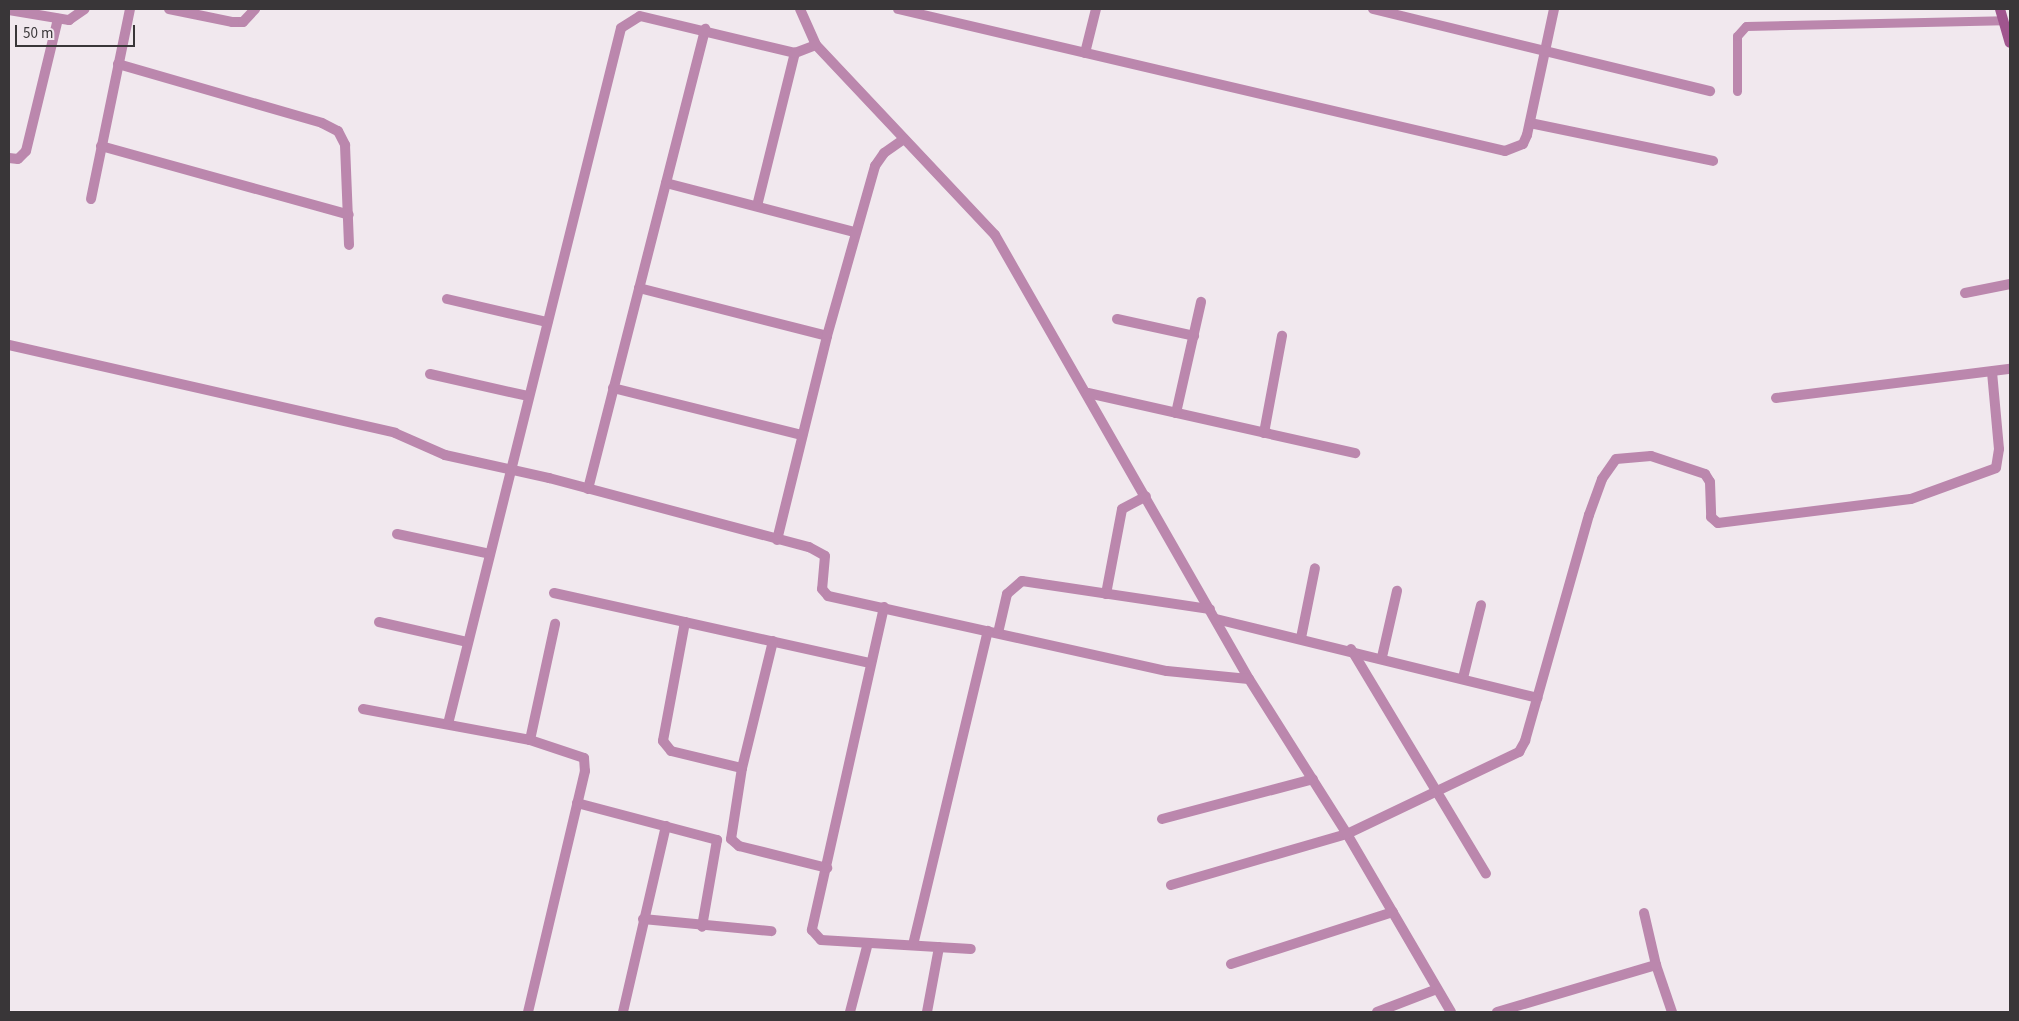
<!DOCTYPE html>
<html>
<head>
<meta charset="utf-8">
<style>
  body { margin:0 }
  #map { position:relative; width:2019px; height:1021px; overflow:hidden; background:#f1e8ee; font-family:"Source Sans 3",sans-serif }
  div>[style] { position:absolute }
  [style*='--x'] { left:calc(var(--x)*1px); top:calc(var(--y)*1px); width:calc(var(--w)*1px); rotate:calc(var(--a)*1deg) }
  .service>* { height:9px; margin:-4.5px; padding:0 4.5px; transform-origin:4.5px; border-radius:4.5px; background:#bb87ad }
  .minor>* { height:10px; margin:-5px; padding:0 5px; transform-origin:5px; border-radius:5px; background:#bb87ad }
  .secondary>* { height:10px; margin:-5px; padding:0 5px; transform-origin:5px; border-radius:5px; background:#a0558e }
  span { translate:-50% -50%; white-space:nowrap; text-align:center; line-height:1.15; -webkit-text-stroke:5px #f1e8ee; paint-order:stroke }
  .frame { position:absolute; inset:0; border:10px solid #393638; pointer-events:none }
  .scale { position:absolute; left:15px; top:25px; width:120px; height:22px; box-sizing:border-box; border:2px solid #393638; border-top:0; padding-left:6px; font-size:15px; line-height:18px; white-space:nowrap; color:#393638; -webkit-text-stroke:4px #f1e8ee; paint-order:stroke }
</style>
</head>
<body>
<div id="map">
  <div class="service">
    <i style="--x:1737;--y:91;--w:55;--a:-90"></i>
    <i style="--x:1737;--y:36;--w:13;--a:-48"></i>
    <i style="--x:1746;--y:26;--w:257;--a:-1.3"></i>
  </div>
  <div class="minor">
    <i style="--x:169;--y:9;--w:64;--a:11.7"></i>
    <i style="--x:232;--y:22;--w:11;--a:0"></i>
    <i style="--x:243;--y:22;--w:18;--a:-47"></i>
    <i style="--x:800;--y:9;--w:39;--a:66"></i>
    <i style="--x:816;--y:45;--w:261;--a:46.7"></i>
    <i style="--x:995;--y:235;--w:512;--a:60.23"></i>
    <i style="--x:1249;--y:679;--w:183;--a:57.7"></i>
    <i style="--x:1347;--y:834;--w:206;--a:59.7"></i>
    <i style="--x:898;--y:9;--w:623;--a:13.17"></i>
    <i style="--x:1505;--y:151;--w:19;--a:-21"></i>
    <i style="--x:1523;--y:144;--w:10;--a:-66"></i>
    <i style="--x:1527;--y:135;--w:129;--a:-77.9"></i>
    <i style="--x:1373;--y:9;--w:347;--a:13.7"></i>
    <i style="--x:9;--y:10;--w:61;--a:9.5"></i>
    <i style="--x:69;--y:20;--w:19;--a:-35"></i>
    <i style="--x:1085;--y:53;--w:45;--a:-76"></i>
    <i style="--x:118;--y:64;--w:212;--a:16.1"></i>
    <i style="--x:322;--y:123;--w:18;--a:27"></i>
    <i style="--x:338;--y:131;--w:16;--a:63"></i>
    <i style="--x:345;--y:145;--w:100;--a:87.7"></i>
    <i style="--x:1530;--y:123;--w:187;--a:11.7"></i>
    <i style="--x:101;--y:146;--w:257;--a:15.5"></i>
    <i style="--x:9;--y:158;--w:9;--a:6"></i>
    <i style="--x:18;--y:159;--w:11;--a:-45"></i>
    <i style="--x:26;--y:151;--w:136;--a:-76.4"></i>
    <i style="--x:666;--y:183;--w:194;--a:14.6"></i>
    <i style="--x:91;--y:199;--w:194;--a:-78.4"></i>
    <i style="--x:757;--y:206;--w:158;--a:-76.1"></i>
    <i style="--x:639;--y:288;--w:194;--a:14.3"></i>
    <i style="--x:1965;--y:293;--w:46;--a:-11.3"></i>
    <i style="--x:447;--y:299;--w:103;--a:13"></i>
    <i style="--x:1117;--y:319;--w:79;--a:12.4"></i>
    <i style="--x:9;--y:345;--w:396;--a:12.8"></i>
    <i style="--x:395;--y:433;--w:55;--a:23.7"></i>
    <i style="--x:445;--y:455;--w:107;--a:12.5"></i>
    <i style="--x:549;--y:478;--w:269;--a:14.9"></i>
    <i style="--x:809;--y:547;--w:18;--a:29"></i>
    <i style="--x:825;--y:556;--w:33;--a:95"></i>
    <i style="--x:822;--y:589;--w:9;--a:49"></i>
    <i style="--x:828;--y:596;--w:347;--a:12.5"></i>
    <i style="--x:1167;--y:671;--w:82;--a:5.6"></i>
    <i style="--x:430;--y:374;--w:100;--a:12.7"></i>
    <i style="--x:613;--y:388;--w:195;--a:14"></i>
    <i style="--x:1088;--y:393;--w:274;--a:12.7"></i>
    <i style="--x:1776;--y:398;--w:236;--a:-7.1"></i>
    <i style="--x:1176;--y:413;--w:114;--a:-77.3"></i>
    <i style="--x:1264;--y:433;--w:99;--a:-79.5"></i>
    <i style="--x:588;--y:489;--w:475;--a:-75.7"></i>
    <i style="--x:397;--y:534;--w:95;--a:12.1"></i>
    <i style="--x:777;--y:540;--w:210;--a:-76.2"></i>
    <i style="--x:827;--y:336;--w:177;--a:-74.2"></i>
    <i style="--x:875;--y:166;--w:16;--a:-55"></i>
    <i style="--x:884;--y:153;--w:24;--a:-35"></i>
    <i style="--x:554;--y:593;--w:324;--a:12.5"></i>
    <i style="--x:1106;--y:594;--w:86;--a:-79.3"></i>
    <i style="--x:1122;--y:509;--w:27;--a:-28"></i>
    <i style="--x:884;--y:607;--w:331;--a:102.6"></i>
    <i style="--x:812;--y:930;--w:13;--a:48"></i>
    <i style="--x:821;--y:940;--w:150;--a:3.4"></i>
    <i style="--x:1216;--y:619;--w:331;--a:13.8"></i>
    <i style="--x:379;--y:622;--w:91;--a:12.7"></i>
    <i style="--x:685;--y:622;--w:121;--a:100.5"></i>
    <i style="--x:663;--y:741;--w:13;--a:51"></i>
    <i style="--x:671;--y:751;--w:73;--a:13.5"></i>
    <i style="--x:998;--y:633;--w:40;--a:-77"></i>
    <i style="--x:1007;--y:594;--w:20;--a:-41"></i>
    <i style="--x:1022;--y:581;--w:190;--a:8.5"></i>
    <i style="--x:1301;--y:638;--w:71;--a:-78.7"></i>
    <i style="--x:773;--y:641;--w:131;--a:103.7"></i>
    <i style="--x:742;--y:768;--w:72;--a:98.8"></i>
    <i style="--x:731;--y:839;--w:11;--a:41"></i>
    <i style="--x:739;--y:846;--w:91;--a:14"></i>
    <i style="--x:1351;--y:649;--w:262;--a:59"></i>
    <i style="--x:1382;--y:657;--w:68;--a:-77.2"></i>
    <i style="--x:1463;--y:678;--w:75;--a:-76.1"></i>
    <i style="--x:363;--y:709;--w:170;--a:10.5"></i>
    <i style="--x:530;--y:740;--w:57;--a:18.4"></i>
    <i style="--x:584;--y:758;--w:13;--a:86"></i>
    <i style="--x:585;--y:771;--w:248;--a:103.3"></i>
    <i style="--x:448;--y:724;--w:717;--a:-76.04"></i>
    <i style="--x:621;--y:28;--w:22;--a:-32"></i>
    <i style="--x:640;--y:16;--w:159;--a:13.4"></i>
    <i style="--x:795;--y:53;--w:22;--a:-21"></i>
    <i style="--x:530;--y:740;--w:119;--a:-77.8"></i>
    <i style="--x:577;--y:803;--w:145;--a:14.8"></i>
    <i style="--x:717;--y:840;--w:88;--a:99.8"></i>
    <i style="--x:1162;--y:819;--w:156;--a:-14.8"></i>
    <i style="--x:1171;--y:885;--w:183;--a:-16.2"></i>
    <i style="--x:1347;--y:834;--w:191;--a:-25.5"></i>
    <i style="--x:1519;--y:752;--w:13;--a:-61"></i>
    <i style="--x:1525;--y:741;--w:235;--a:-74.2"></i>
    <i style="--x:1589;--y:515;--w:38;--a:-70"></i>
    <i style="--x:1602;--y:479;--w:24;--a:-55"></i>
    <i style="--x:1616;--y:459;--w:35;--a:-5"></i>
    <i style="--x:1651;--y:456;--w:57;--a:18.4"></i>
    <i style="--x:1705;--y:474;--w:9;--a:58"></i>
    <i style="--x:1710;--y:482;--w:35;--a:88"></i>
    <i style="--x:1711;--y:517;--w:9;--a:41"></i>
    <i style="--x:1718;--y:523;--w:194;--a:-7.1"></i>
    <i style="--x:1911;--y:499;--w:90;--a:-20"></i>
    <i style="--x:1996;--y:468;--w:19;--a:-81"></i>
    <i style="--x:1999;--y:449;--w:77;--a:-95.2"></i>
    <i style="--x:1644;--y:913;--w:53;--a:77"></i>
    <i style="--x:1656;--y:965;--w:50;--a:71.2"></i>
    <i style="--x:643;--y:919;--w:129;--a:5.4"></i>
    <i style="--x:913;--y:945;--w:323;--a:-76.6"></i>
    <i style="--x:1231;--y:964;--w:170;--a:-17.8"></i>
    <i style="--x:623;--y:1012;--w:191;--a:-77"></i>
    <i style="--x:850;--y:1012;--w:71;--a:-75.4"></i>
    <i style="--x:927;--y:1012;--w:66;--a:-79.5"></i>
    <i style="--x:1377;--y:1012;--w:64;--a:-21"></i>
    <i style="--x:1497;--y:1012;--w:166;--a:-16.5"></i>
  </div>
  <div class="secondary">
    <i style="--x:2000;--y:9;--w:35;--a:74"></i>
  </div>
  <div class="frame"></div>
  <div class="scale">50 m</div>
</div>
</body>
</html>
